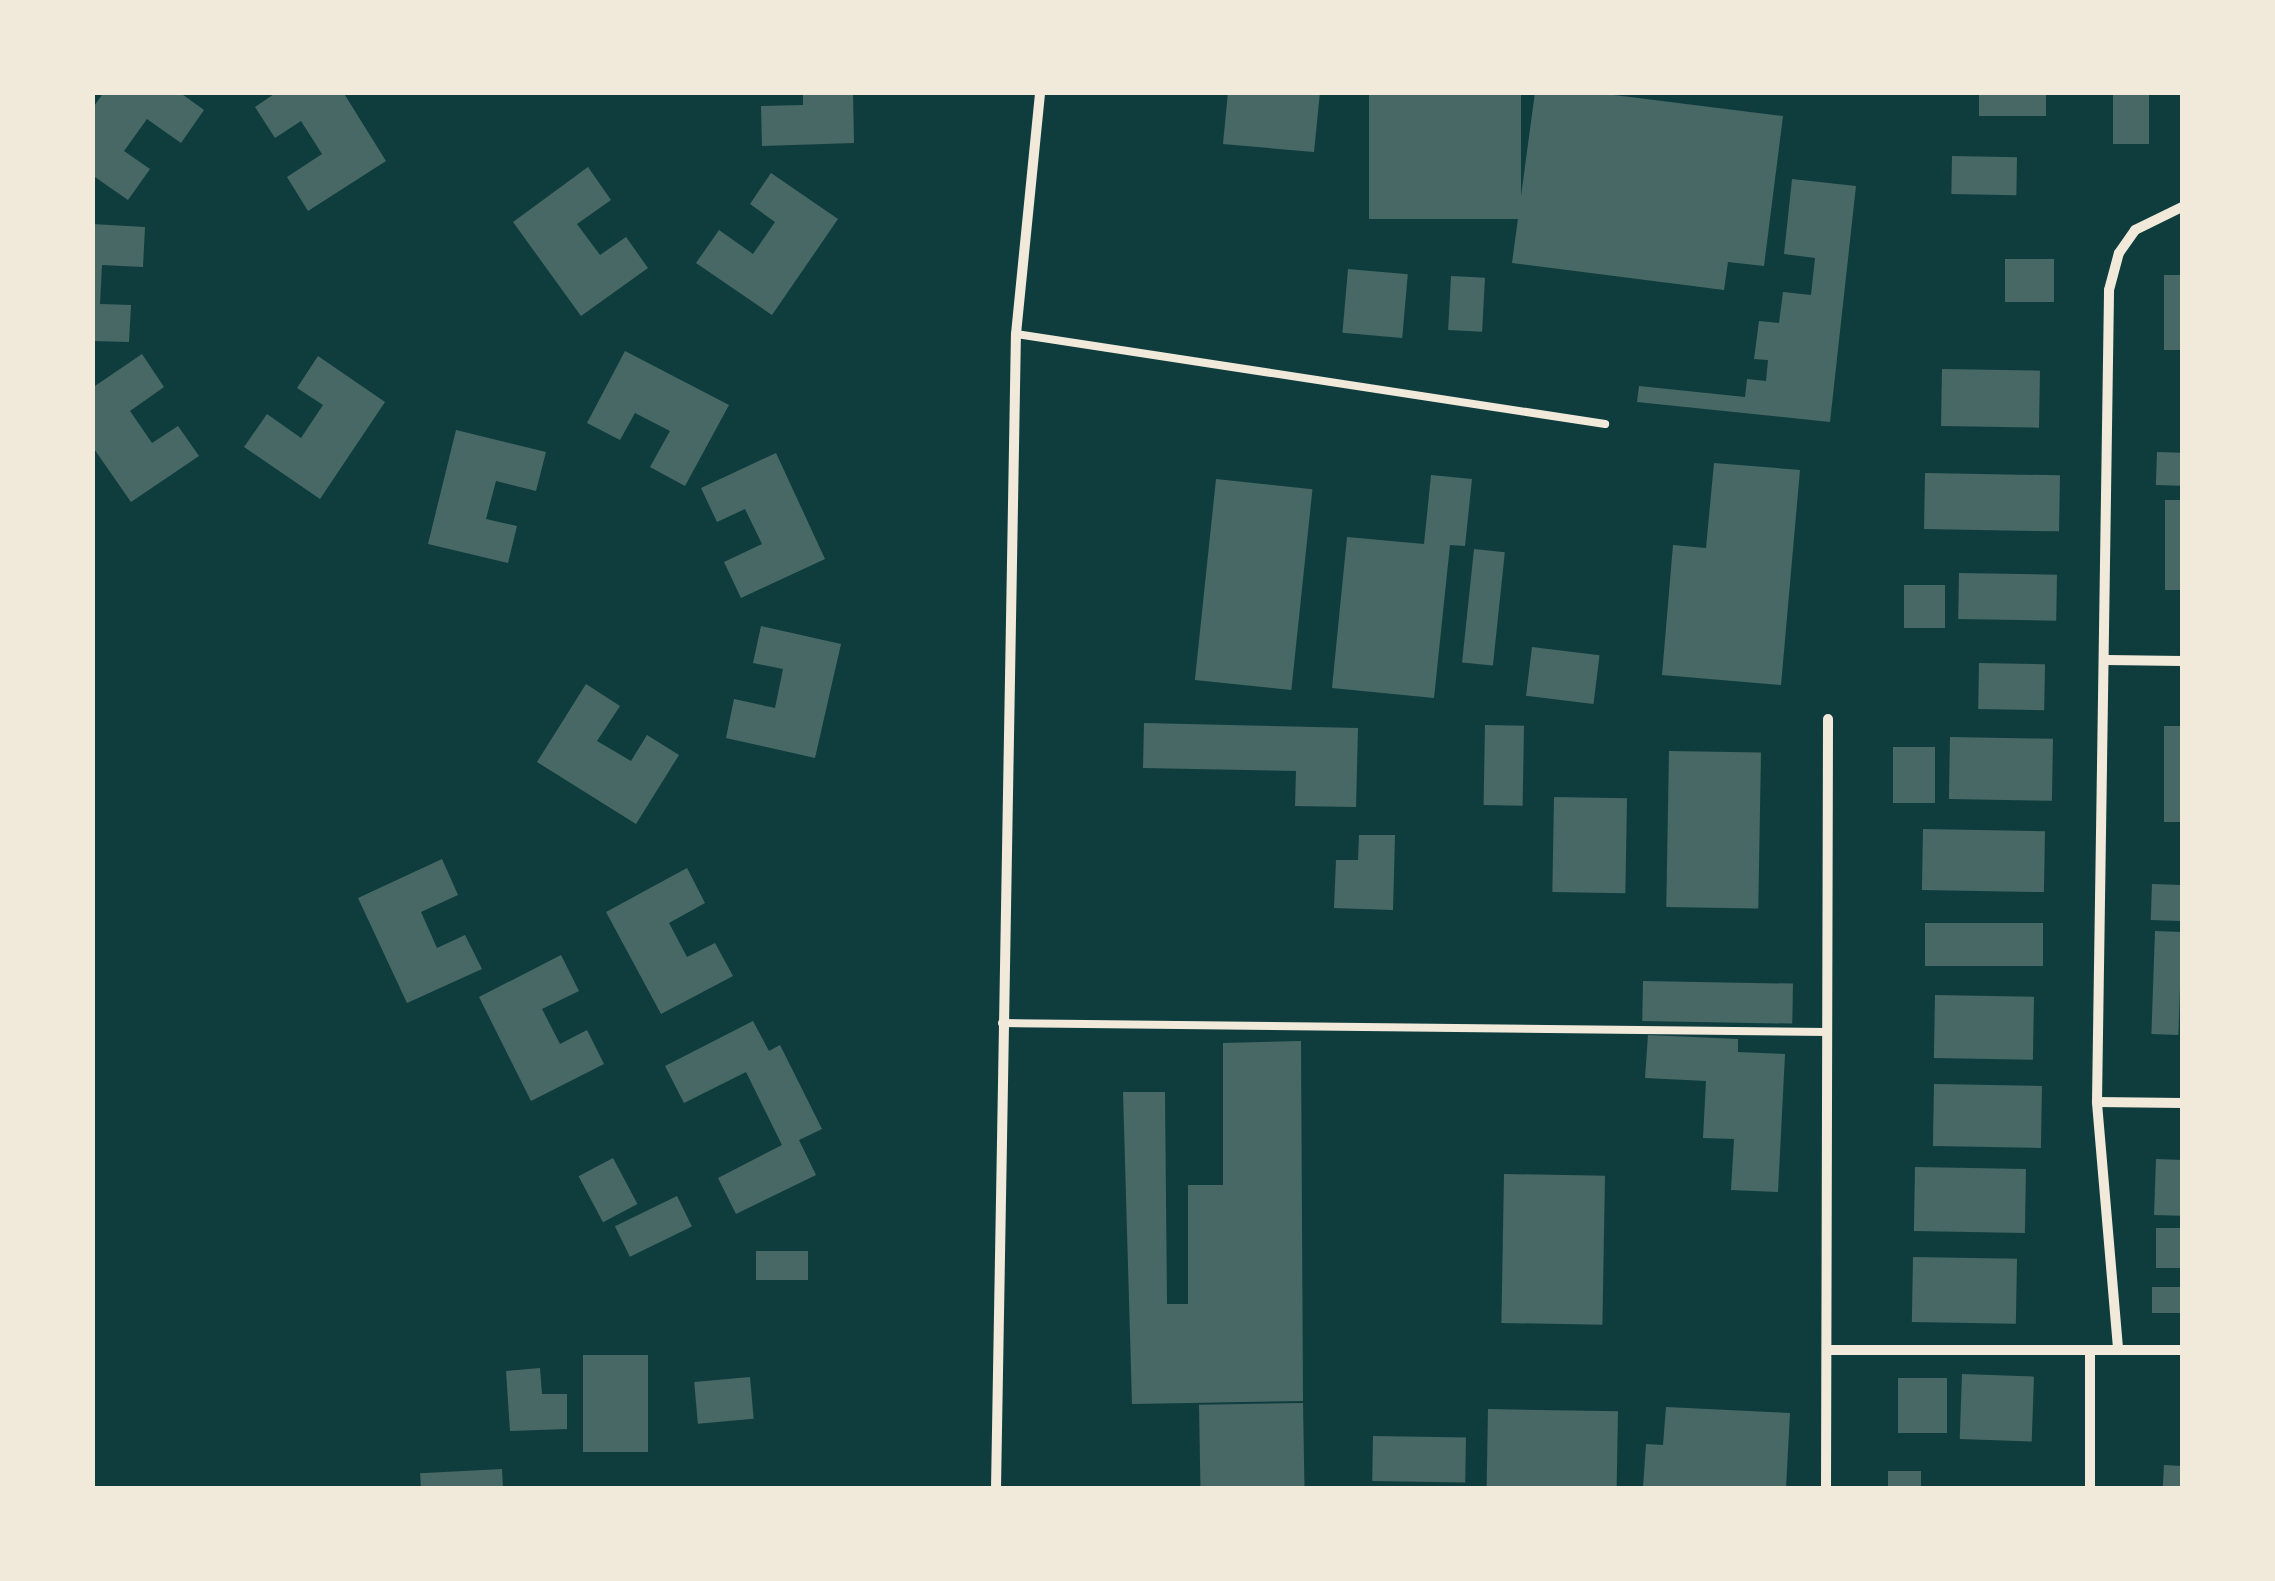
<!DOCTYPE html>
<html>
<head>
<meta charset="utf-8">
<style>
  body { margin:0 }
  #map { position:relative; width:2275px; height:1581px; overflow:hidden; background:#0f3d3e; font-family:Helvetica,sans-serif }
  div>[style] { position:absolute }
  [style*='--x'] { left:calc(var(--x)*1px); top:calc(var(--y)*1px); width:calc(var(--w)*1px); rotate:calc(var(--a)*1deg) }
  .building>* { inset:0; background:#486865; transform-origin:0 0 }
  .service>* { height:8px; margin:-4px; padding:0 4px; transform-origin:4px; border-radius:4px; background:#f1e9da }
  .minor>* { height:10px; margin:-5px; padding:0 5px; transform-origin:5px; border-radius:5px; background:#f1e9da }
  span { translate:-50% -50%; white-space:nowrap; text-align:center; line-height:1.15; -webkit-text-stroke:10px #f1e9da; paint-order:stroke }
  .frame { position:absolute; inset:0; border:95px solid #f1e9da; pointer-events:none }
</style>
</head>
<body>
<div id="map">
  <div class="building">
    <i style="clip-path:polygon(104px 92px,179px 92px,204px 110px,181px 143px,147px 119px,124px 151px,150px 169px,128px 200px,92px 175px,92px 109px)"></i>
    <i style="clip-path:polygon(277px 92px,343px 92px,386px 161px,308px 211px,287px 177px,322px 154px,301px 121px,275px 138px,255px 107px)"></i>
    <i style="clip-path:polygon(803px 92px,853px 92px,854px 143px,762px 146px,761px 106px,803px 105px)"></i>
    <i style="clip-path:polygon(1228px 92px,1320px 92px,1314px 152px,1223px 144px)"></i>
    <i style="left:1369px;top:92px;width:152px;height:127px"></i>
    <i style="clip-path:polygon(1535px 92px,1590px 92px,1783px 116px,1764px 266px,1728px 262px,1724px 290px,1512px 263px)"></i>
    <i style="left:1979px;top:92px;width:67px;height:24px"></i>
    <i style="left:2113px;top:92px;width:36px;height:52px"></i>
    <i style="left:1952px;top:156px;width:65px;height:38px;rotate:1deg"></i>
    <i style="clip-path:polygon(588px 167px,611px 200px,577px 224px,600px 255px,626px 237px,648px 268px,581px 316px,513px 222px)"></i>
    <i style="clip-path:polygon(771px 173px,838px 219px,772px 315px,696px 263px,719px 230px,753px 254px,775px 222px,750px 204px)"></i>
    <i style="clip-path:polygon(1792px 179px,1856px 186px,1830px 422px,1637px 402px,1639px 386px,1745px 397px,1747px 379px,1766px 381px,1768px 360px,1754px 359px,1759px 321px,1779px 323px,1783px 292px,1811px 295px,1815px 258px,1784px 254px)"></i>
    <i style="clip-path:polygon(92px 224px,145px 227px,143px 267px,102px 265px,100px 304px,131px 305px,129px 342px,92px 341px)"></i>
    <i style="left:2005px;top:259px;width:49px;height:43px"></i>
    <i style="left:1348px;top:269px;width:60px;height:64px;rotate:5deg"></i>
    <i style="left:2164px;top:275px;width:18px;height:75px"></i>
    <i style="left:1451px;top:276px;width:34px;height:54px;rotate:3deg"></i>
    <i style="clip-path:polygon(625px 351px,729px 405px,685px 486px,650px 467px,670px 431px,635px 413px,620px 440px,587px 423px)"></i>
    <i style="clip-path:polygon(142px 354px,164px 387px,130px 411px,152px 443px,178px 426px,199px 456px,131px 502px,92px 446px,92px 388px)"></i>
    <i style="clip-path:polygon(318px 356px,385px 402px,320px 499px,244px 447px,267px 414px,301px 438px,323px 405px,297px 388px)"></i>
    <i style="left:1942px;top:369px;width:98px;height:57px;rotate:1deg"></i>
    <i style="clip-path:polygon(456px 430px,546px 452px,536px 491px,496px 481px,486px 519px,517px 526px,508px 563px,428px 544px)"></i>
    <i style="left:2157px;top:452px;width:25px;height:33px;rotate:2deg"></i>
    <i style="clip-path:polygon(776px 453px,825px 559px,741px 598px,724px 562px,762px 544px,745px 509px,717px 522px,701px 488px)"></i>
    <i style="clip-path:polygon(1714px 463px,1800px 470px,1781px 685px,1662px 675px,1673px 545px,1706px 548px)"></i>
    <i style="left:1925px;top:473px;width:135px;height:56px;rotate:1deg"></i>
    <i style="clip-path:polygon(1431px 475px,1472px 479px,1465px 546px,1450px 545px,1434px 698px,1332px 688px,1347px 537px,1424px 544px)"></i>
    <i style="left:1216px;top:479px;width:97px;height:202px;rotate:6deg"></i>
    <i style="left:2165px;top:500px;width:17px;height:90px"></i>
    <i style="left:1474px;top:549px;width:31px;height:114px;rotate:6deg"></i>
    <i style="left:1959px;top:573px;width:98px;height:46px;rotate:1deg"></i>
    <i style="left:1904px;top:585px;width:41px;height:43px"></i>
    <i style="clip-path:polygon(761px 626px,841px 644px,815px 758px,726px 738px,734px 699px,775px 708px,783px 669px,753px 663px)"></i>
    <i style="left:1532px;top:647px;width:68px;height:49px;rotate:7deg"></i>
    <i style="left:1979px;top:663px;width:66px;height:46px;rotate:1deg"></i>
    <i style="clip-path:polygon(586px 684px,620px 706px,597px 741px,631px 761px,647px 735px,679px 755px,636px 824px,537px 762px)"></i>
    <i style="clip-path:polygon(1144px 723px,1358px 728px,1356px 807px,1295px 806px,1296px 771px,1143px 768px)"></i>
    <i style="left:1485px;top:725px;width:39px;height:80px;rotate:1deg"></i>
    <i style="left:2164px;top:726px;width:18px;height:96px"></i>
    <i style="left:1950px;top:737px;width:103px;height:62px;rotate:1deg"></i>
    <i style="left:1893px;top:747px;width:42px;height:56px"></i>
    <i style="left:1669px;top:751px;width:92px;height:156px;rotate:1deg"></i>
    <i style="left:1554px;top:797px;width:73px;height:95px;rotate:1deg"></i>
    <i style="left:1923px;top:829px;width:122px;height:61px;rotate:1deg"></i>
    <i style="clip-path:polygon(1359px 835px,1395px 835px,1393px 910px,1334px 908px,1336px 860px,1358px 860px)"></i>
    <i style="clip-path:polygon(442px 859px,458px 895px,421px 912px,437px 948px,465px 935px,482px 969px,407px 1003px,358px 898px)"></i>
    <i style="clip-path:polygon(687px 868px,705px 903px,669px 923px,687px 957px,715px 943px,733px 976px,661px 1014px,606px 912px)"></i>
    <i style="left:2152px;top:884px;width:30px;height:36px;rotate:2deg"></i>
    <i style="left:1925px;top:923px;width:118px;height:43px"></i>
    <i style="left:2155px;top:931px;width:27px;height:103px;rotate:2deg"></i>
    <i style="clip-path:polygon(561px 955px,579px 991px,542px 1009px,560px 1044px,587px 1030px,604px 1064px,531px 1101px,479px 997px)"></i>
    <i style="left:1643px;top:981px;width:150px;height:40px;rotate:1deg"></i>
    <i style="left:1935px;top:995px;width:99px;height:63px;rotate:1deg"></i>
    <i style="clip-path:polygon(753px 1021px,769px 1051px,780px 1045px,822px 1129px,799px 1140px,816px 1175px,736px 1214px,718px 1178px,782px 1145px,746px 1072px,684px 1103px,665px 1066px)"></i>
    <i style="clip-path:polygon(1648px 1035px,1738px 1039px,1738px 1052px,1785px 1054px,1778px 1192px,1731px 1190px,1734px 1139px,1703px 1138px,1706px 1081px,1645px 1078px)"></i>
    <i style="clip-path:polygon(1301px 1041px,1303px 1401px,1132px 1404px,1123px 1092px,1165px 1092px,1167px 1304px,1188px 1304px,1188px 1185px,1223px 1185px,1223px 1043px)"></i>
    <i style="left:1934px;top:1084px;width:108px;height:62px;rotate:1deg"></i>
    <i style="left:613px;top:1158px;width:52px;height:39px;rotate:62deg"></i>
    <i style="left:2156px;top:1159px;width:26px;height:56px;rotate:2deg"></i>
    <i style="left:1915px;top:1167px;width:111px;height:64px;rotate:1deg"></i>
    <i style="left:1504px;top:1174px;width:101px;height:149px;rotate:1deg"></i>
    <i style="left:677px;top:1196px;width:34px;height:69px;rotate:64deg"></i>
    <i style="left:2156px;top:1228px;width:26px;height:40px"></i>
    <i style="left:756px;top:1251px;width:52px;height:29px"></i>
    <i style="left:1913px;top:1257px;width:104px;height:65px;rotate:1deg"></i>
    <i style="left:2152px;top:1287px;width:30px;height:26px"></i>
    <i style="left:583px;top:1355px;width:65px;height:97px"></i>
    <i style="clip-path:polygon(540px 1368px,542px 1394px,567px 1394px,567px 1429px,510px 1431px,506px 1371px)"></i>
    <i style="left:1962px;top:1374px;width:72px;height:65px;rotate:2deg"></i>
    <i style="left:750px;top:1377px;width:42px;height:56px;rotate:85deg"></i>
    <i style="left:1898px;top:1378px;width:49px;height:55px"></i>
    <i style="left:1303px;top:1403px;width:85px;height:104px;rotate:89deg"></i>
    <i style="clip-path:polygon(1666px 1407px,1790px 1413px,1786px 1488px,1643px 1488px,1646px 1444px,1663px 1445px)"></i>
    <i style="left:1488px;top:1409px;width:130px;height:79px;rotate:1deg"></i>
    <i style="left:1373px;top:1436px;width:93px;height:45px;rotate:1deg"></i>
    <i style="left:2164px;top:1465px;width:18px;height:23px;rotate:3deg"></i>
    <i style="left:502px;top:1469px;width:19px;height:82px;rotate:87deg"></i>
    <i style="left:1888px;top:1471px;width:33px;height:17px"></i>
  </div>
  <div class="service">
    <i style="--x:1016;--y:334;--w:596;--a:8.69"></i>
    <i style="--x:1002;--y:1023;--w:825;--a:0.63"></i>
  </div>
  <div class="minor">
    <i style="--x:2107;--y:660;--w:75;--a:0.8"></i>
    <i style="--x:2097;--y:1102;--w:85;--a:0.7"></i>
    <i style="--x:2118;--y:1348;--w:247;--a:-94.9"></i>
    <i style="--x:2097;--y:1102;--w:812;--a:-89.15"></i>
    <i style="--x:2109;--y:290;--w:38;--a:-75"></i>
    <i style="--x:2119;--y:253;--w:28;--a:-55"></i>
    <i style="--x:2135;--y:230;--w:52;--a:-26.1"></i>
    <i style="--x:1827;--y:1350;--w:355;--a:0"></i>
    <i style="--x:996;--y:1488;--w:1154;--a:-89.01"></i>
    <i style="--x:1016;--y:334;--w:243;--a:-84.3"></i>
    <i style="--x:1826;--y:1488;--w:769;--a:-89.85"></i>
    <i style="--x:2090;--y:1488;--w:137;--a:-90"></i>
  </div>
  <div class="frame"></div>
</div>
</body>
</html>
